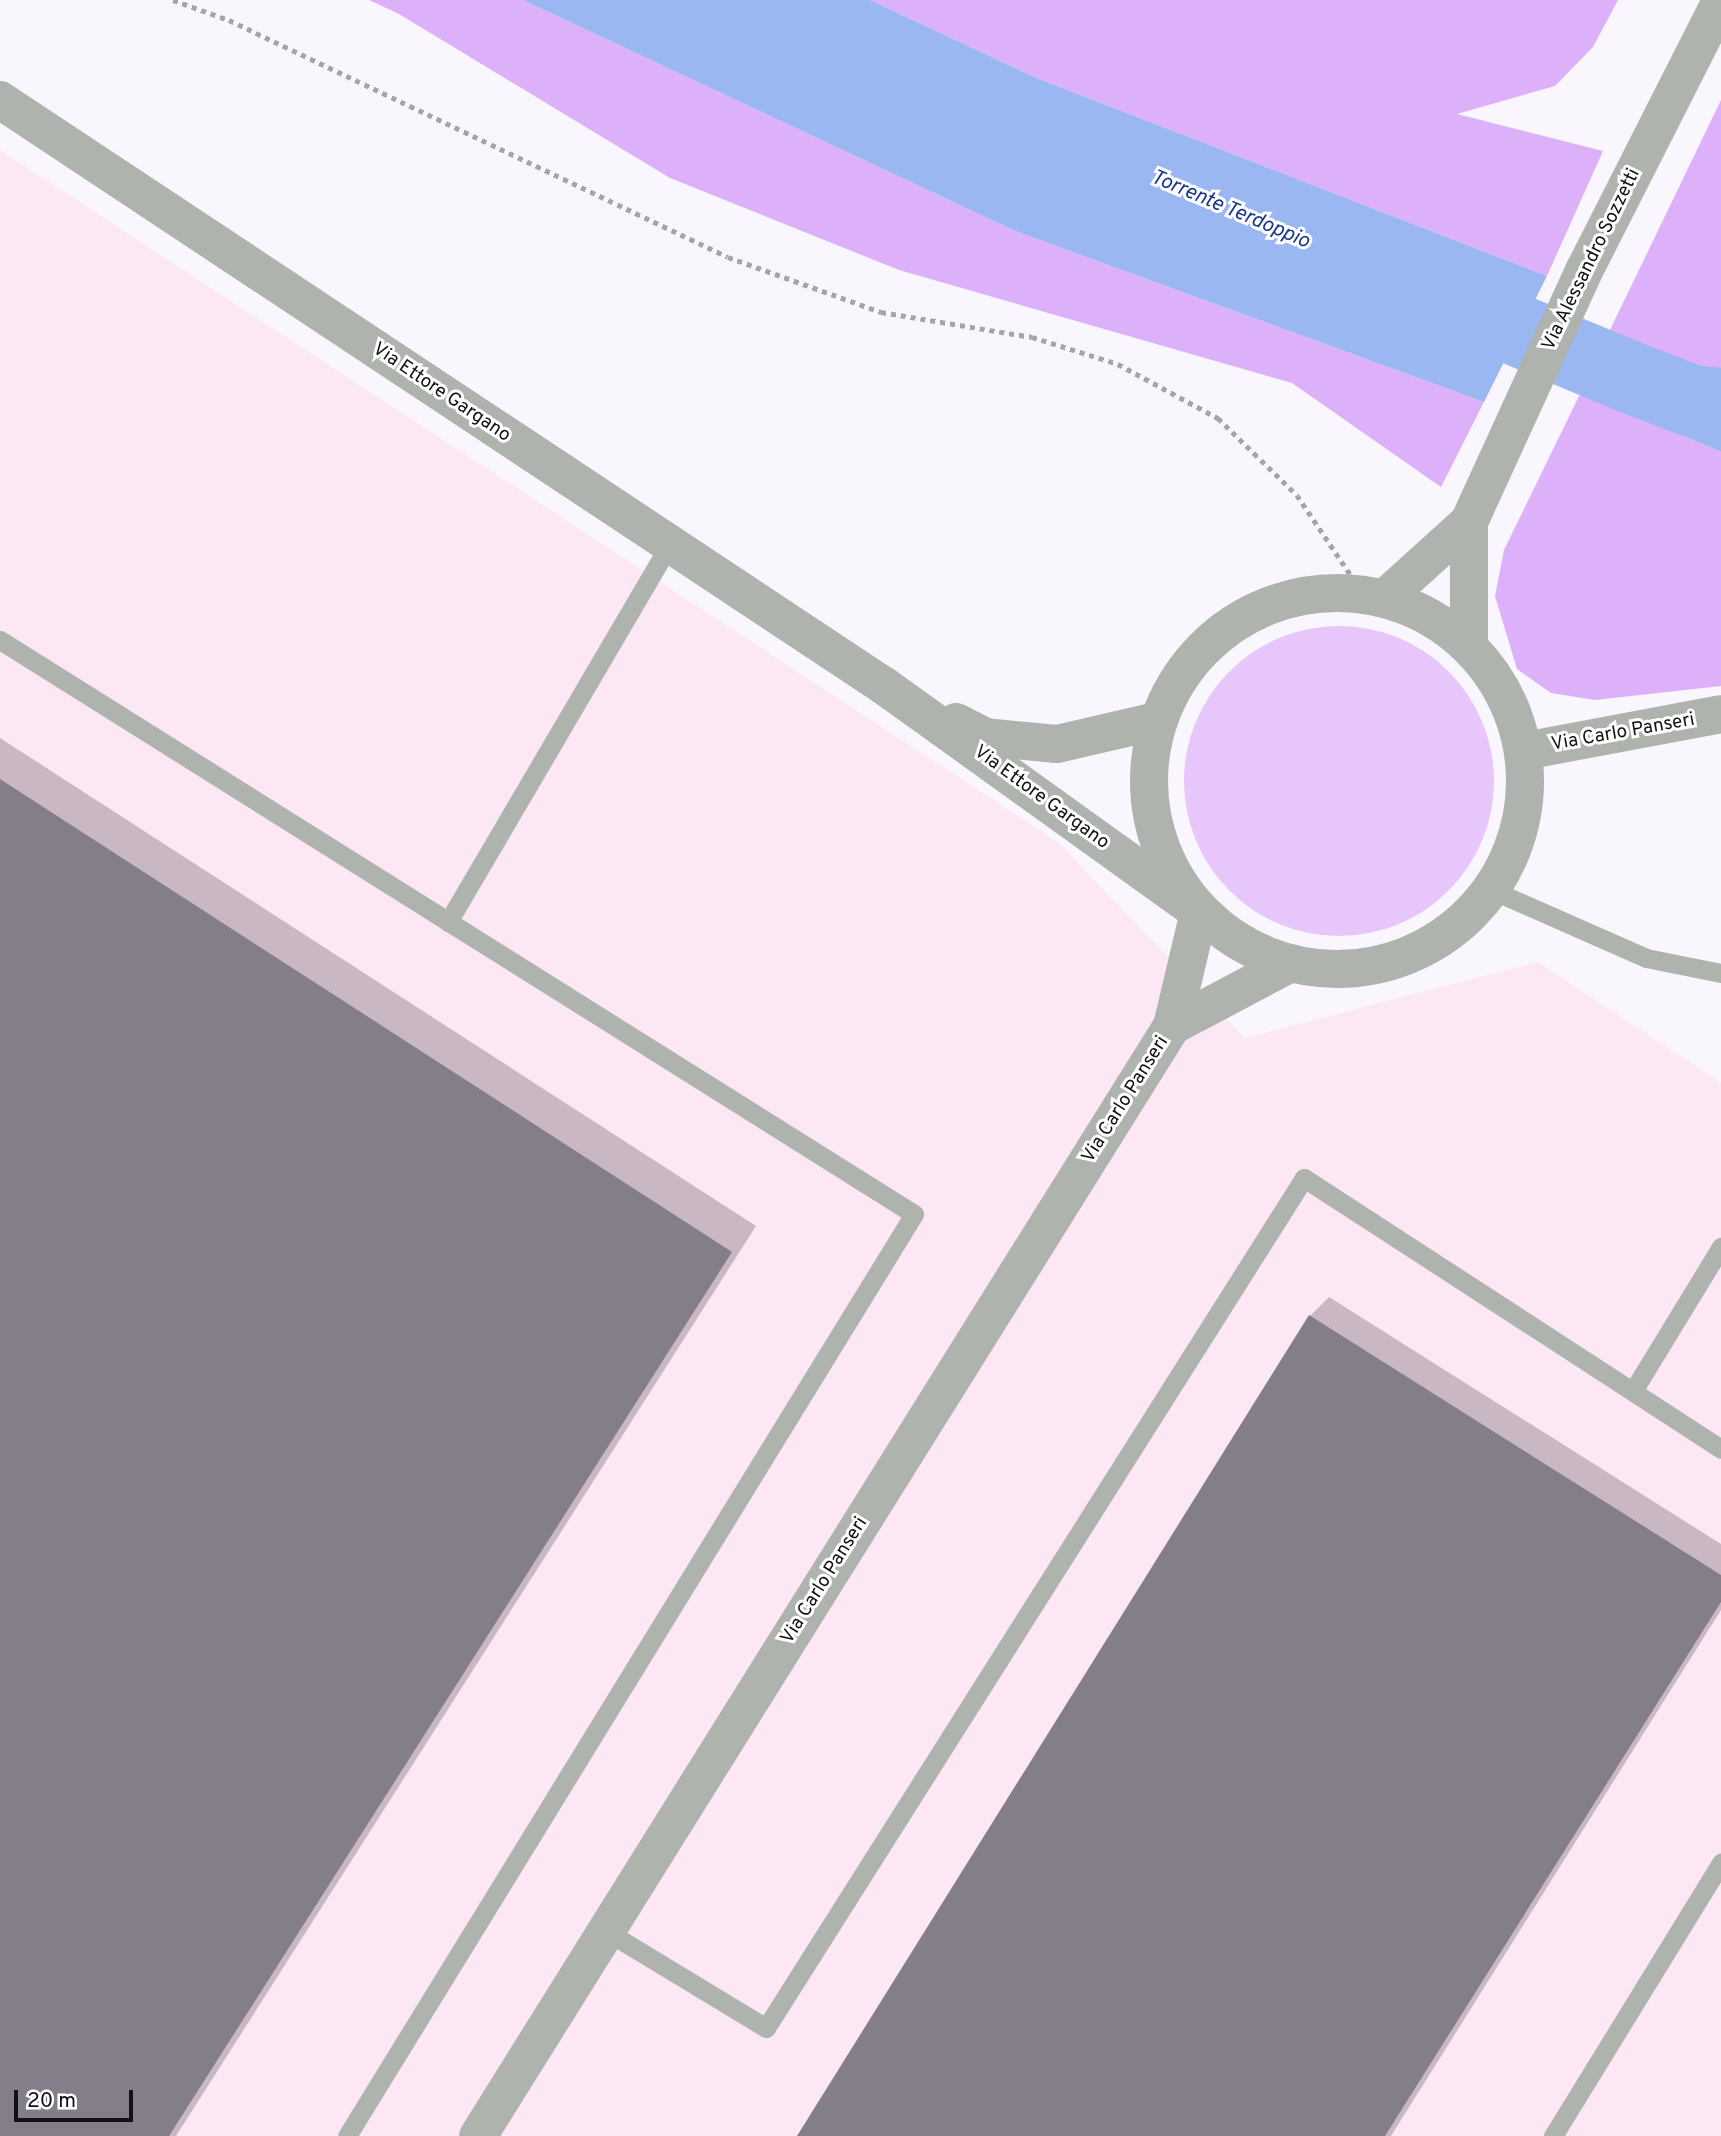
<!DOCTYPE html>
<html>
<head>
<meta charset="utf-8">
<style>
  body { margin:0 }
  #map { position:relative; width:1721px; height:2136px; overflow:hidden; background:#faf6fd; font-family:Overpass,sans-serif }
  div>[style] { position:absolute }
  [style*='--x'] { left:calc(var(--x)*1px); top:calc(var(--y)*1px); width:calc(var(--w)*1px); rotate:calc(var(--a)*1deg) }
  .industrial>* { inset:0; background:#fce7f5 }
  .green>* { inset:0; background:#e6c6fb }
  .round { border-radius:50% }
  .forest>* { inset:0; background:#ddb0fa }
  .water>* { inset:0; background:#9bb7f2 }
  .shadow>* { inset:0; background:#0003 }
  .river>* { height:72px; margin:-36px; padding:0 36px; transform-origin:36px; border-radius:36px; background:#9bb7f2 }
  .building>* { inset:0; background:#837e8a }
  .path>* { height:4.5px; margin-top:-2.25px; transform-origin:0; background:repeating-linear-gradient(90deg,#a7a3a9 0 5px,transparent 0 10px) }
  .lane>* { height:19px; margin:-9.5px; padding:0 9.5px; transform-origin:9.5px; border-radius:9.5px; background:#afb3ae }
  .street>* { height:38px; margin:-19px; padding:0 19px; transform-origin:19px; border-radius:19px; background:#afb3ae }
  .street>.ring { margin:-19px; padding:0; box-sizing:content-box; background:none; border:38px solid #afb3ae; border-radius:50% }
  span { translate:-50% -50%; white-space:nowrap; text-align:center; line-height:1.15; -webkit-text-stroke:6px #fff; paint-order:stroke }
  .street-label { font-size:19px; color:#141115 }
  .water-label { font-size:21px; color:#19388b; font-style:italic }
  .scale { position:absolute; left:14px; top:2090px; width:119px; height:32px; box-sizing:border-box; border:4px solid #141115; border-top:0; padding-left:9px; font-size:21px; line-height:24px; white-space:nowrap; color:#141115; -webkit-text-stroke:5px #fff; paint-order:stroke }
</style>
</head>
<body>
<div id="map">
  <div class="industrial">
    <i style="clip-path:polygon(0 150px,1059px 843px,1245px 1038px,1538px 962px,1721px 1083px,1721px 2136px,0 2136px)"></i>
  </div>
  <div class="green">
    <i class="round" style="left:1184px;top:626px;width:310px;height:310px"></i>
  </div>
  <div class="forest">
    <i style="clip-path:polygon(369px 0,523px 0,1015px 231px,1484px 402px,1441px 487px,1292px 383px,899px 270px,670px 178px,399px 14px)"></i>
    <i style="clip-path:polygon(870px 0,1618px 0,1593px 47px,1555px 86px,1457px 114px,1603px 151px,1547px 276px,1039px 79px)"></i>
    <i style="clip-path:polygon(1721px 100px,1721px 383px,1716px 384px,1609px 332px)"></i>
    <i style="clip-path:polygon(1581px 392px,1721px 452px,1721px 686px,1595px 700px,1551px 693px,1517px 669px,1495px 596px,1504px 550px)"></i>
  </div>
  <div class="water">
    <i style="clip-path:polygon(523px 0,870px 0,1039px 79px,1547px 276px,1484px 402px,1015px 231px)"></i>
    <i style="clip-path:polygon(1609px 332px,1689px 373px,1721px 383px,1721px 452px,1581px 392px)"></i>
  </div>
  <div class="shadow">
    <i style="clip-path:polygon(0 738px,756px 1226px,176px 2136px,0 2136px)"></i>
    <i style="clip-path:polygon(1329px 1297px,1721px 1544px,1721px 1610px,1391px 2136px,799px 2136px,1310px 1316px)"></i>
  </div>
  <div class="river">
    <i style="--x:1428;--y:293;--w:216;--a:22.6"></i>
    <i style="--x:1627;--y:376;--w:73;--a:20.9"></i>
    <i style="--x:1695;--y:402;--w:26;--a:4"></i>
  </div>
  <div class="building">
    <i style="clip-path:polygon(0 779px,732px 1252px,169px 2136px,0 2136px)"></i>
    <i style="clip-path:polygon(1309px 1315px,1721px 1575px,1721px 1602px,1385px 2136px,797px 2136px)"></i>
  </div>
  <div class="path">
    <i style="--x:173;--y:0;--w:59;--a:19.7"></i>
    <i style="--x:229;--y:20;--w:552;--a:25.41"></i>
    <i style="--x:728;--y:257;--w:163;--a:19.8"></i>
    <i style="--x:881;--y:312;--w:153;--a:9.4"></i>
    <i style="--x:1032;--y:337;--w:90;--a:17.4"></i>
    <i style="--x:1118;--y:364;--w:114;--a:28.4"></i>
    <i style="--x:1218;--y:418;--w:110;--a:44.3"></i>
    <i style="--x:1297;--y:495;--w:99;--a:56.1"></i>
  </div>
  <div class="lane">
    <i style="--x:0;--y:640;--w:1079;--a:32.13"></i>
    <i style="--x:914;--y:1214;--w:1082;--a:121.59"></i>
    <i style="--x:1492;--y:890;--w:168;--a:23.8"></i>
    <i style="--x:1646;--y:958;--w:76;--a:11.3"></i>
    <i style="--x:448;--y:922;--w:438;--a:-59.6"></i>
    <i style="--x:1633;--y:1391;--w:169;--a:-58.6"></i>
    <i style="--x:606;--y:1931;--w:187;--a:31.2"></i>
    <i style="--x:766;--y:2028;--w:1006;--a:-57.67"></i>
    <i style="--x:1304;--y:1178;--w:497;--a:33"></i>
    <i style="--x:1553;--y:2136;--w:321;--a:-58.4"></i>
  </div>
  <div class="street">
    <i style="--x:0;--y:100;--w:1059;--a:33.53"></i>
    <i style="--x:883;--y:685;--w:389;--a:35.7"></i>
    <i style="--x:1199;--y:912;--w:117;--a:103.3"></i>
    <i style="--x:1172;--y:1026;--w:1309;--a:122.01"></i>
    <i style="--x:1469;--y:522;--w:122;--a:90"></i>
    <i class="ring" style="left:1149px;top:593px;width:338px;height:338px"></i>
    <i style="--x:1386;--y:597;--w:112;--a:-42.1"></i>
    <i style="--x:1469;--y:522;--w:278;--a:-65.4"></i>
    <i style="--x:1585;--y:269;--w:301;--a:-63.1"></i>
    <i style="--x:956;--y:722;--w:33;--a:27"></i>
    <i style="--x:985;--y:737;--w:72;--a:5.6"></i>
    <i style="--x:1057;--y:744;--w:103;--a:-13"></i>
    <i style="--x:1524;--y:751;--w:200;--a:-10.6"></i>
    <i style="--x:1172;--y:1026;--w:130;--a:-27.9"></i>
  </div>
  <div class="street-label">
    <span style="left:1592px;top:260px;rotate:-64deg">Via Alessandro Sozzetti</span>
    <span style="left:441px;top:393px;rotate:34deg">Via Ettore Gargano</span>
    <span style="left:1623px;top:733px;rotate:-10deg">Via Carlo Panseri</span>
    <span style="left:1041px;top:798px;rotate:36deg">Via Ettore Gargano</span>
    <span style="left:1126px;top:1100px;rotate:-58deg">Via Carlo Panseri</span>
    <span style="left:825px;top:1581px;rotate:-58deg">Via Carlo Panseri</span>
  </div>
  <div class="water-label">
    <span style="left:1230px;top:210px;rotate:23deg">Torrente Terdoppio</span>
  </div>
  <div class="scale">20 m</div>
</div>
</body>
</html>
